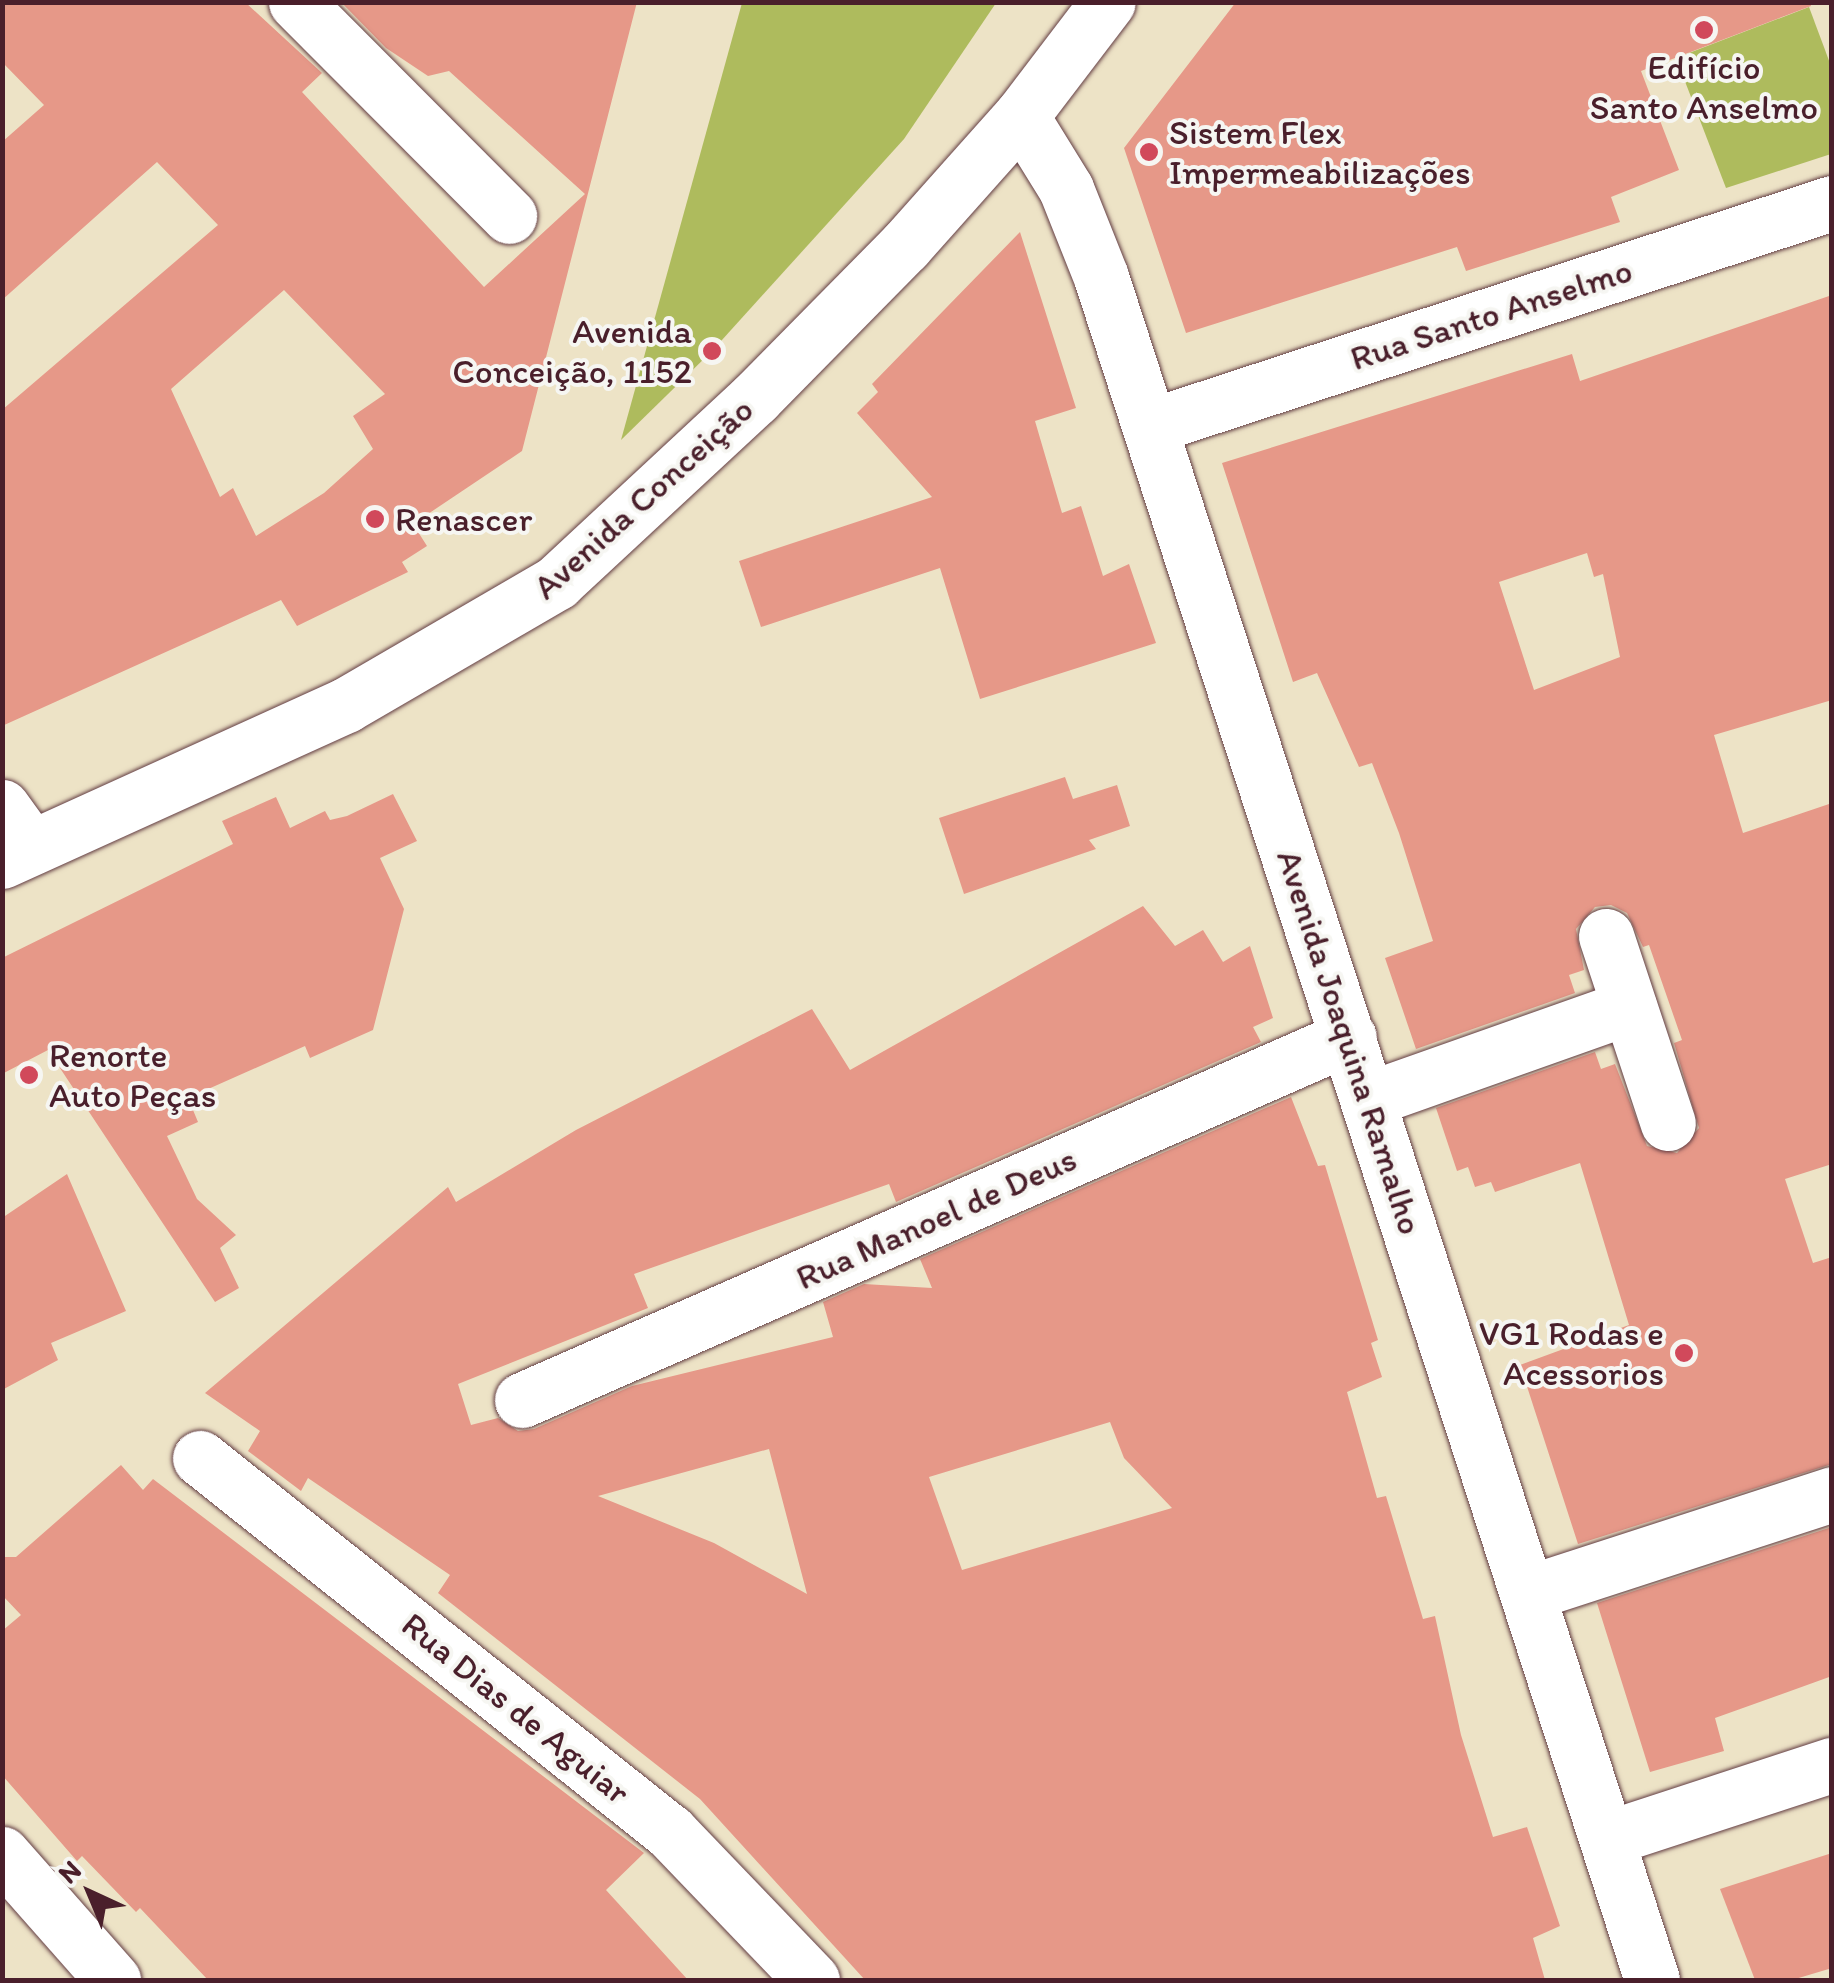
<!DOCTYPE html>
<html>
<head>
<meta charset="utf-8">
<style>
  body { margin:0 }
  #map { position:relative; width:1834px; height:1983px; overflow:hidden; background:#ede3c6; font-family:Itim,sans-serif }
  div>[style] { position:absolute }
  [style*='--x'] { left:calc(var(--x)*1px); top:calc(var(--y)*1px); width:calc(var(--w)*1px); rotate:calc(var(--a)*1deg) }
  .green>* { inset:0; background:#aebb5d }
  .building>* { inset:0; background:#e69888 }
  .roads { filter:drop-shadow(0 0 2px #623c42) drop-shadow(0 0 2px #623c42) }
  .minor>* { height:55px; margin:-27.5px; padding:0 27.5px; transform-origin:27.5px; border-radius:27.5px; background:#fff }
  .major>* { height:55px; margin:-27.5px; padding:0 27.5px; transform-origin:27.5px; border-radius:27.5px; background:#fff }
  .dots>* { width:28px; height:28px; translate:-50% -50%; box-sizing:border-box; border:5px solid #f6f6f2; border-radius:50% }
  span { translate:-50% -50%; white-space:nowrap; text-align:center; line-height:1.15; -webkit-text-stroke:8px #f6f6f2; paint-order:stroke }
  .poi-label { font-size:35px; color:#4a1f2b }
  .left { translate:0 -50%; text-align:left }
  .right { translate:-100% -50%; text-align:right }
  .street-label { font-size:35px; color:#4a1f2b }
  .frame { position:absolute; inset:0; border:5px solid #4a1f2b; pointer-events:none }
  .north { position:absolute; left:40px; top:1843px; width:100px; height:100px; -webkit-text-stroke:8px #f6f6f2; paint-order:stroke; rotate:316deg; font-size:28px; font-weight:700; line-height:40px; text-align:center; color:#4a1f2b }
  .north::after { content:''; display:block; margin:auto; width:35px; height:45px; background:#4a1f2b; clip-path:polygon(50% 0,100% 100%,50% 72%,0 100%) }
</style>
</head>
<body>
<div id="map">
  <div class="green">
    <i style="clip-path:polygon(742px 3px,996px 3px,904px 139px,712px 351px,621px 440px)"></i>
    <i style="clip-path:polygon(1809px 7px,1831px 66px,1831px 154px,1726px 188px,1676px 58px)"></i>
  </div>
  <div class="building">
    <i style="clip-path:polygon(evenodd,2px 2px,245px 2px,322px 73px,302px 92px,484px 287px,585px 194px,449px 71px,428px 76px,386px 48px,341px 2px,637px 2px,522px 451px,413px 524px,427px 546px,402px 562px,408px 572px,297px 626px,281px 600px,2px 726px,2px 410px,218px 225px,157px 162px,2px 300px,2px 142px,44px 105px,2px 62px,2px 2px,284px 290px,385px 394px,353px 416px,373px 449px,324px 493px,256px 536px,233px 488px,220px 497px,171px 389px,284px 290px)"></i>
    <i style="clip-path:polygon(1236px 2px,1810px 2px,1811px 6px,1641px 71px,1679px 170px,1611px 197px,1620px 222px,1466px 271px,1457px 247px,1186px 333px,1124px 148px)"></i>
    <i style="clip-path:polygon(1020px 232px,1076px 408px,1035px 421px,1062px 513px,1081px 506px,1103px 576px,1129px 564px,1156px 643px,980px 699px,940px 568px,761px 627px,739px 561px,932px 497px,857px 413px,878px 392px,872px 384px)"></i>
    <i style="clip-path:polygon(evenodd,1832px 295px,1832px 700px,1714px 735px,1743px 833px,1832px 803px,1832px 1164px,1785px 1179px,1813px 1263px,1832px 1257px,1832px 1464px,1578px 1544px,1520px 1365px,1629px 1325px,1580px 1163px,1495px 1192px,1491px 1182px,1475px 1187px,1468px 1167px,1457px 1171px,1436px 1108px,1595px 1052px,1601px 1069px,1615px 1064px,1647px 1146px,1677px 1153px,1699px 1128px,1674px 1043px,1682px 1040px,1649px 945px,1643px 947px,1627px 913px,1611px 905px,1595px 907px,1576px 929px,1584px 970px,1569px 975px,1575px 993px,1416px 1049px,1385px 958px,1433px 941px,1399px 833px,1372px 763px,1359px 767px,1317px 673px,1293px 682px,1222px 463px,1572px 354px,1580px 381px,1832px 295px,1587px 553px,1594px 577px,1603px 574px,1620px 657px,1534px 690px,1499px 582px,1587px 553px)"></i>
    <i style="clip-path:polygon(1065px 777px,1073px 799px,1117px 785px,1130px 826px,1089px 840px,1096px 849px,964px 894px,939px 818px)"></i>
    <i style="clip-path:polygon(393px 794px,417px 841px,380px 858px,404px 909px,373px 1030px,310px 1058px,305px 1046px,188px 1098px,198px 1122px,167px 1136px,197px 1199px,236px 1235px,220px 1248px,239px 1288px,215px 1302px,48px 1050px,2px 1074px,2px 958px,233px 844px,222px 821px,276px 797px,290px 828px,325px 811px,330px 820px,347px 816px)"></i>
    <i style="clip-path:polygon(evenodd,1143px 906px,1175px 946px,1203px 930px,1223px 962px,1250px 946px,1273px 1018px,1253px 1027px,1261px 1042px,896px 1202px,889px 1184px,634px 1274px,648px 1308px,458px 1384px,471px 1425px,498px 1418px,518px 1431px,534px 1429px,632px 1386px,833px 1337px,823px 1302px,864px 1284px,932px 1288px,920px 1259px,1291px 1097px,1318px 1166px,1325px 1165px,1378px 1340px,1371px 1343px,1382px 1377px,1347px 1392px,1377px 1498px,1386px 1496px,1423px 1619px,1435px 1616px,1461px 1735px,1493px 1837px,1527px 1827px,1560px 1926px,1533px 1938px,1545px 1980px,865px 1980px,700px 1799px,438px 1593px,450px 1575px,308px 1478px,301px 1491px,248px 1451px,260px 1431px,205px 1393px,448px 1187px,456px 1202px,576px 1130px,812px 1009px,850px 1070px,1143px 906px,1110px 1422px,1124px 1458px,1172px 1508px,962px 1570px,929px 1477px,1110px 1422px,1143px 906px,769px 1449px,807px 1594px,714px 1543px,598px 1496px,769px 1449px)"></i>
    <i style="clip-path:polygon(67px 1174px,126px 1311px,51px 1343px,58px 1360px,2px 1390px,2px 1218px)"></i>
    <i style="clip-path:polygon(121px 1465px,143px 1490px,153px 1479px,644px 1853px,606px 1890px,688px 1980px,208px 1980px,140px 1908px,136px 1912px,82px 1856px,77px 1861px,2px 1775px,2px 1631px,21px 1615px,2px 1595px,2px 1557px,16px 1557px)"></i>
    <i style="clip-path:polygon(1832px 1527px,1832px 1676px,1715px 1718px,1724px 1751px,1650px 1772px,1597px 1603px)"></i>
    <i style="clip-path:polygon(1832px 1853px,1832px 1968px,1792px 1980px,1755px 1980px,1720px 1889px)"></i>
  </div>
  <div class="roads">
    <div class="minor">
      <i style="--x:296;--y:2;--w:302;--a:45.1"></i>
      <i style="--x:1151;--y:426;--w:717;--a:-18.13"></i>
      <i style="--x:2;--y:807;--w:49;--a:54.1"></i>
      <i style="--x:1606;--y:936;--w:197;--a:71.7"></i>
      <i style="--x:1369;--y:1099;--w:276;--a:-19.5"></i>
      <i style="--x:522;--y:1400;--w:903;--a:-23.7"></i>
      <i style="--x:200;--y:1458;--w:601;--a:38.51"></i>
      <i style="--x:670;--y:1832;--w:205;--a:46.2"></i>
      <i style="--x:1528;--y:1593;--w:320;--a:-18"></i>
      <i style="--x:1608;--y:1838;--w:236;--a:-18.1"></i>
      <i style="--x:2;--y:1854;--w:168;--a:48.6"></i>
    </div>
    <div class="major">
      <i style="--x:1021;--y:116;--w:86;--a:58.3"></i>
      <i style="--x:1066;--y:189;--w:95;--a:68.3"></i>
      <i style="--x:1101;--y:277;--w:1790;--a:72.07"></i>
      <i style="--x:2;--y:861;--w:378;--a:-24.4"></i>
      <i style="--x:346;--y:705;--w:244;--a:-30.2"></i>
      <i style="--x:557;--y:582;--w:270;--a:-42.9"></i>
      <i style="--x:755;--y:398;--w:214;--a:-45.4"></i>
      <i style="--x:905;--y:246;--w:174;--a:-48.3"></i>
      <i style="--x:1021;--y:116;--w:143;--a:-52.7"></i>
    </div>
  </div>
  <div class="dots">
    <i style="left:1704px;top:30px;background:#d1495b"></i>
    <i style="left:1149px;top:152px;background:#d1495b"></i>
    <i style="left:712px;top:351px;background:#d1495b"></i>
    <i style="left:375px;top:519px;background:#d1495b"></i>
    <i style="left:29px;top:1075px;background:#d1495b"></i>
    <i style="left:1684px;top:1353px;background:#d1495b"></i>
  </div>
  <div class="poi-label">
    <span style="left:1704px;top:87px">Edifício<br>Santo Anselmo</span>
    <span class="left" style="left:1169px;top:152px">Sistem Flex<br>Impermeabilizações</span>
    <span class="right" style="left:692px;top:351px">Avenida<br>Conceição, 1152</span>
    <span class="left" style="left:395px;top:519px">Renascer</span>
    <span class="left" style="left:49px;top:1075px">Renorte<br>Auto Peças</span>
    <span class="right" style="left:1664px;top:1353px">VG1 Rodas e<br>Acessorios</span>
  </div>
  <div class="street-label">
    <span style="left:1491px;top:314px;rotate:-18deg">Rua Santo Anselmo</span>
    <span style="left:643px;top:498px;rotate:-42deg">Avenida Conceição</span>
    <span style="left:1350px;top:1042px;rotate:72deg">Avenida Joaquina Ramalho</span>
    <span style="left:936px;top:1218px;rotate:-24deg">Rua Manoel de Deus</span>
    <span style="left:516px;top:1708px;rotate:39deg">Rua Dias de Aguiar</span>
  </div>
  <div class="frame"></div>
  <div class="north">N</div>
</div>
</body>
</html>
